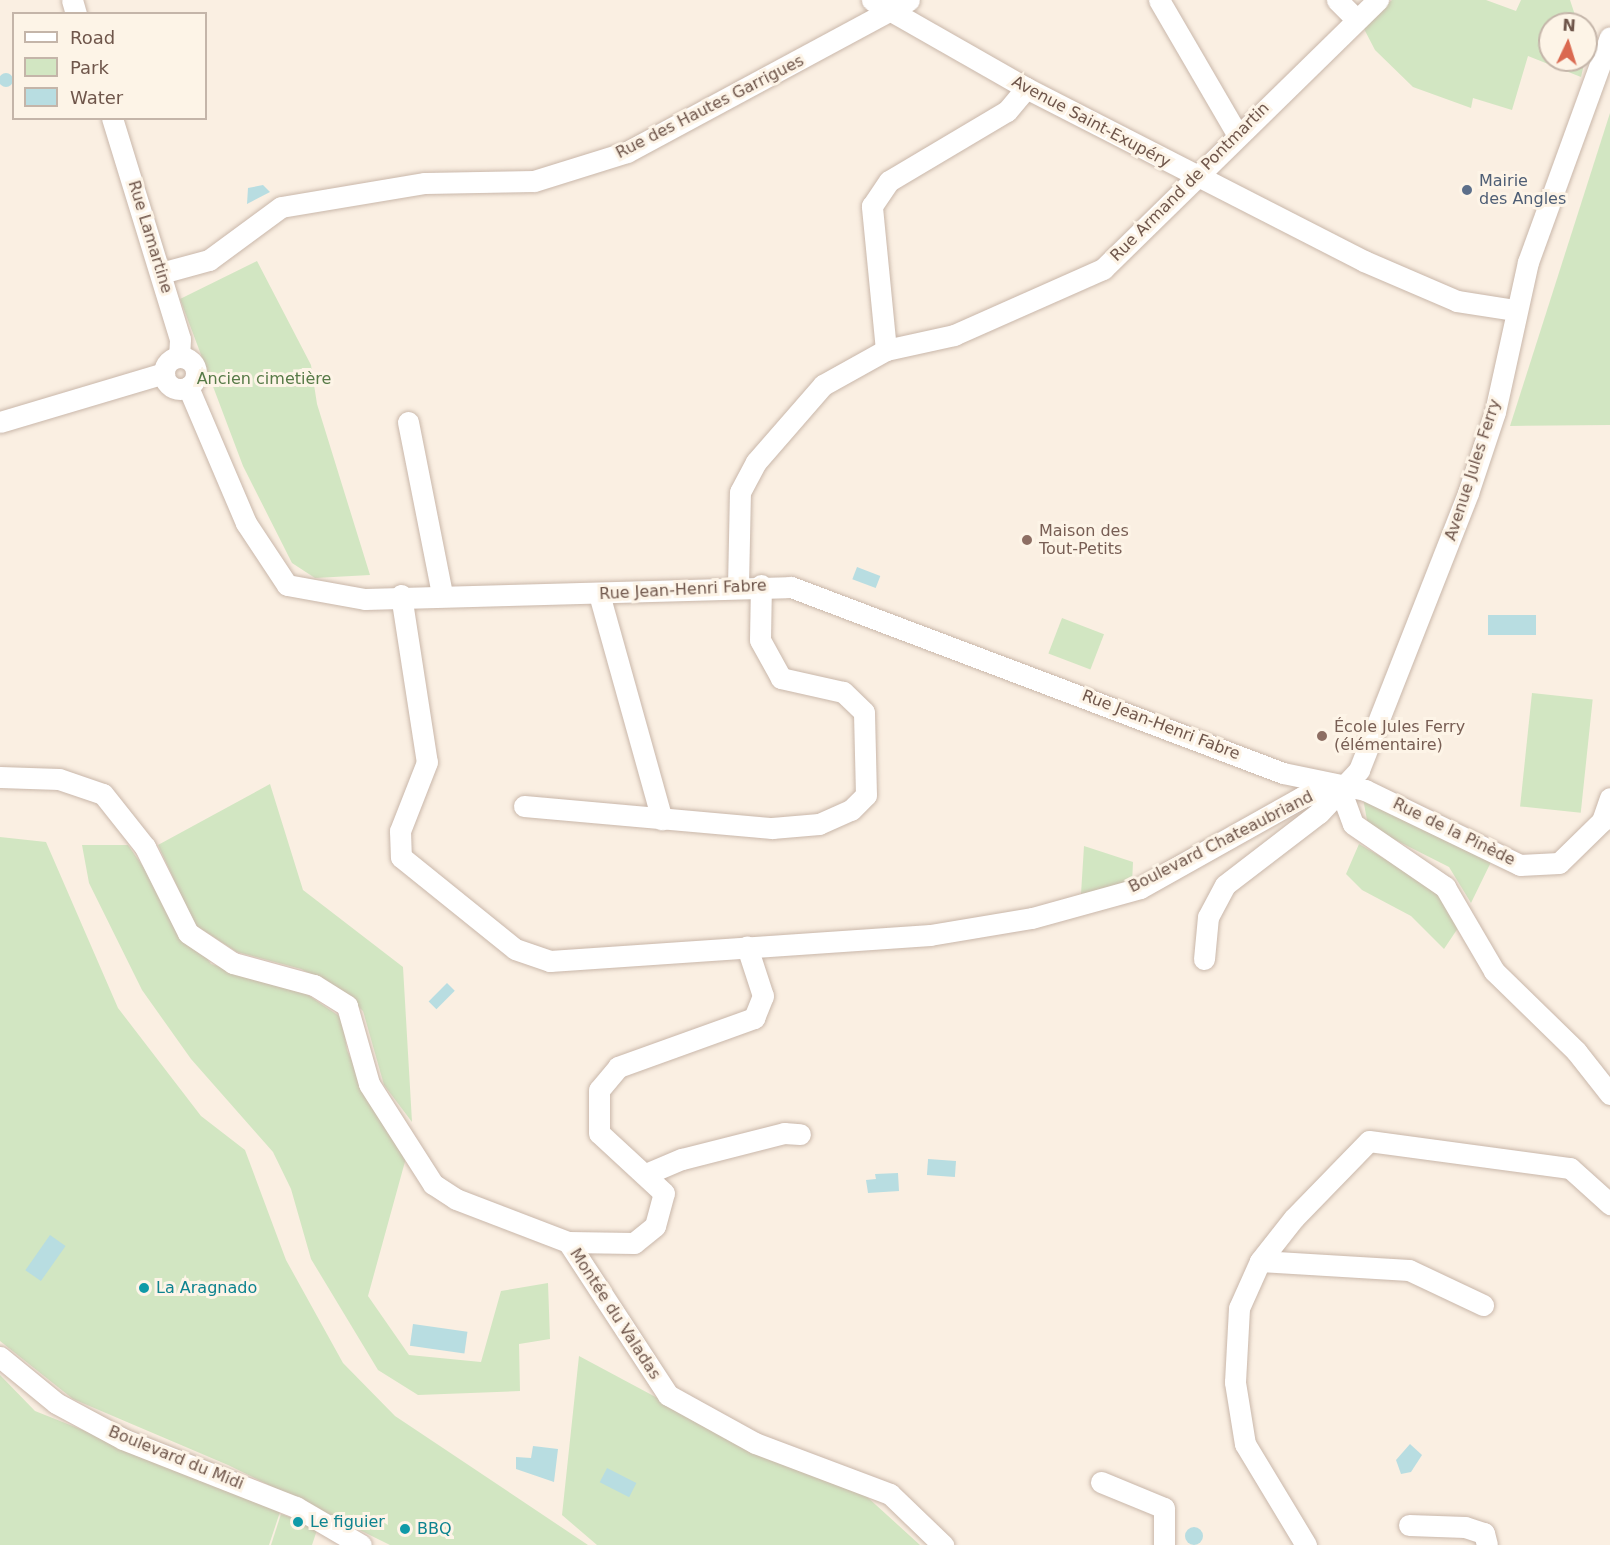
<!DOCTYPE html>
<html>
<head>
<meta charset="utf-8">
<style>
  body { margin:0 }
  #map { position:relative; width:1610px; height:1545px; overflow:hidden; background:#faefe2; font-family:"DejaVu Sans",sans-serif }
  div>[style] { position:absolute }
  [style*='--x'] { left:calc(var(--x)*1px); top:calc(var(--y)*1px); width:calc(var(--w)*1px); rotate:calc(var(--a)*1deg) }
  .green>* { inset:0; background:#d2e6c2; transform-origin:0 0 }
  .water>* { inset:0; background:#b8dde1; transform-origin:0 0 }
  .round { border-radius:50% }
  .roads { filter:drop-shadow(0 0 2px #c9b7aa) drop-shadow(0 0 2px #c9b7aa) }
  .street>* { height:21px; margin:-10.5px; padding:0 10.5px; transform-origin:10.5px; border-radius:10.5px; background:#fff }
  .street>.ring { margin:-10.5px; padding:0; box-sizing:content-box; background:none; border:21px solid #fff; border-radius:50% }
  .dots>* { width:16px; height:16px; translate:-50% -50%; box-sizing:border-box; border:3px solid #fdf4e7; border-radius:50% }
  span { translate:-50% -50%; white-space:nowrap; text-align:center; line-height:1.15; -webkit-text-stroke:6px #fdf4e7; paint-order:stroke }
  .street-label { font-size:16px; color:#6f564b }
  .service-label { font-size:16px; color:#4e5e75 }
  .left { translate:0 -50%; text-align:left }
  .park-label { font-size:16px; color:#577a47 }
  .education-label { font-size:16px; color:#785e54 }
  .culture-label { font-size:16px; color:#0d838f }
  .legend { position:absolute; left:12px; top:12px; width:195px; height:108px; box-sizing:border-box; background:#fdf4e7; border:2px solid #c4b5a9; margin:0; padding:8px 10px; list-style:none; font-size:18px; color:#6f564b }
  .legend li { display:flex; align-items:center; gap:12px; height:30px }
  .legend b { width:30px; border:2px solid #c4b5a9 }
  .north { position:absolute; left:1538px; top:12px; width:60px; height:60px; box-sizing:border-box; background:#fdf4e7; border:2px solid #c4b5a9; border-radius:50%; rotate:4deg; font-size:16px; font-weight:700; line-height:24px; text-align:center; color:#6f564b }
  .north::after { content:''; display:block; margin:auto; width:21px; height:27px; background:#da6950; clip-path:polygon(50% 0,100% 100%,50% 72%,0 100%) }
</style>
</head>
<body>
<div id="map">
  <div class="green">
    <i style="clip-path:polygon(1392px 0,1486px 0,1516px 11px,1521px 0,1570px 0,1578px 24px,1550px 24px,1550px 60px,1585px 60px,1581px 77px,1528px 56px,1512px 110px,1473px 98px,1471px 108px,1413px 87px,1375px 50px,1362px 25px)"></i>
    <i style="clip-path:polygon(1610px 113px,1610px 425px,1510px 426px)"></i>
    <i style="clip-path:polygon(257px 261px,311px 365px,317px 404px,370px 575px,315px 578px,292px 563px,243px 466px,180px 299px)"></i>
    <i style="left:1062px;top:618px;width:45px;height:38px;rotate:21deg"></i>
    <i style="left:1532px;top:693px;width:61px;height:114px;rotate:6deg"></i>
    <i style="clip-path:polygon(270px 784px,303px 890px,403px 967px,412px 1122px,384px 1085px,363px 1011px,338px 988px,301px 969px,237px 952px,195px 925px,158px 845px)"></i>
    <i style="clip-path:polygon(1363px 798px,1491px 862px,1471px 903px,1449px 867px,1368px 826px)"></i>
    <i style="clip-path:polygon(0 837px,46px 842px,118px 1008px,201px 1116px,245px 1150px,286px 1260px,343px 1363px,395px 1416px,588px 1545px,390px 1545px,228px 1465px,73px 1399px,0 1341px)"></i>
    <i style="clip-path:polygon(1359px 844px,1437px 889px,1462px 922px,1444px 949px,1411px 916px,1362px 890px,1346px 874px)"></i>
    <i style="clip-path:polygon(82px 845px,128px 845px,211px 964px,305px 993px,342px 1018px,347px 1050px,371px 1104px,409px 1147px,368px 1296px,409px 1355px,481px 1362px,501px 1291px,548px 1283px,550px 1339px,519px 1344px,520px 1391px,418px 1395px,378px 1370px,311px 1259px,291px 1189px,273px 1152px,191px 1059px,142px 990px,89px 883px)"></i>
    <i style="clip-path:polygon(1084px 846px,1133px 862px,1132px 884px,1081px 894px)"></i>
    <i style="clip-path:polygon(579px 1356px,766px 1456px,865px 1495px,920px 1545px,597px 1545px,562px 1515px)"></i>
    <i style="clip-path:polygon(0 1375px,35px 1411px,281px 1509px,269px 1545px,0 1545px)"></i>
    <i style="clip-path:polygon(281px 1514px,318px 1527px,312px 1545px,271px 1545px)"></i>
  </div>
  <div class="water">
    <i class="round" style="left:-1px;top:73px;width:14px;height:14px"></i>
    <i style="clip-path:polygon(263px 185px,270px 192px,247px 204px,248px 188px)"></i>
    <i style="left:857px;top:567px;width:25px;height:13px;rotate:21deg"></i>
    <i style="left:1488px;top:615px;width:48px;height:20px"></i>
    <i style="left:447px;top:983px;width:11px;height:26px;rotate:45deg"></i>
    <i style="left:956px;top:1161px;width:16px;height:28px;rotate:94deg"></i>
    <i style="clip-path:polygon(898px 1173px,899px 1191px,868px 1193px,866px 1180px,876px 1179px,875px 1174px)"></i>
    <i style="left:50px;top:1235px;width:19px;height:43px;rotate:35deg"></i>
    <i style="left:413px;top:1324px;width:55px;height:22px;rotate:8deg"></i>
    <i style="clip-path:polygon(1410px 1444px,1422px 1455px,1411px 1472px,1401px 1474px,1396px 1460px)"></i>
    <i style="clip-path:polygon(533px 1446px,558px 1449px,554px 1482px,516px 1469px,516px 1457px,531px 1458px)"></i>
    <i style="left:607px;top:1468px;width:33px;height:16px;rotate:27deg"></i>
    <i class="round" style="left:1185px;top:1527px;width:18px;height:18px"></i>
  </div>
  <div class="roads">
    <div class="street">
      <i style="--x:72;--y:0;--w:15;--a:74"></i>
      <i style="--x:872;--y:0;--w:177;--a:29.7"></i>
      <i style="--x:1026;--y:88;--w:380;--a:27.1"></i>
      <i style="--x:1364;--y:261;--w:101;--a:23.3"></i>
      <i style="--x:1457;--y:301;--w:59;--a:8.8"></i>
      <i style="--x:1159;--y:0;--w:155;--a:59.8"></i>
      <i style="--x:1337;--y:0;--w:27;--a:45"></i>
      <i style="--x:112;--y:118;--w:231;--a:72.9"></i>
      <i style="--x:180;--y:339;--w:17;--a:93"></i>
      <i style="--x:161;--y:273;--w:50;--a:-15.2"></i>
      <i style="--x:209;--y:260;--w:89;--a:-36.4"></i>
      <i style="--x:281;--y:207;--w:146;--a:-9.5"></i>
      <i style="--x:425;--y:183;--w:109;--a:-1.1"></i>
      <i style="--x:534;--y:181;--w:97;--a:-17.3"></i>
      <i style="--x:627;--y:152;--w:320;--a:-28.3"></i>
      <i style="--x:886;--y:350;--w:145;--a:-95.6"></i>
      <i style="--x:872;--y:206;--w:30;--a:-56"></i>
      <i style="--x:889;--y:181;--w:137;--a:-30.7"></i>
      <i style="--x:1007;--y:111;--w:30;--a:-50"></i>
      <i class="ring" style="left:164px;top:357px;width:11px;height:11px"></i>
      <i style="--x:188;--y:387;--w:148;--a:66.9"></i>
      <i style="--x:246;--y:523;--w:74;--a:56.5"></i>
      <i style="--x:287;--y:585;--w:79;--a:10.2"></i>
      <i style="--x:365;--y:599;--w:426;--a:-1.6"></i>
      <i style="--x:791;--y:587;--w:526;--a:20.71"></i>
      <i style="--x:1283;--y:773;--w:84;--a:11.7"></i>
      <i style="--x:1365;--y:790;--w:172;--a:25.8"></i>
      <i style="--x:1520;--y:865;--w:39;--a:-3"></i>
      <i style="--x:1559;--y:863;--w:60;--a:-44.3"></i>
      <i style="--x:1602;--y:821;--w:24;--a:-71"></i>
      <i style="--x:0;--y:422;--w:171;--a:-16.6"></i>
      <i style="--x:408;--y:422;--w:175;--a:78.8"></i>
      <i style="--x:738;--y:586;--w:94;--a:-88.8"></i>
      <i style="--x:740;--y:492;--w:34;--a:-62"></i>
      <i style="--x:756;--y:462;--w:102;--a:-49"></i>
      <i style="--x:823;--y:385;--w:72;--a:-29.1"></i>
      <i style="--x:886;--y:350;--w:70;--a:-12.4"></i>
      <i style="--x:954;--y:335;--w:163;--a:-23.9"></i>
      <i style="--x:1103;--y:269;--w:385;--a:-44.4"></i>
      <i style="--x:599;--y:594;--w:234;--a:74.4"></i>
      <i style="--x:401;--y:595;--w:169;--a:81.2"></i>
      <i style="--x:427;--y:762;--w:74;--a:111.4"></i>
      <i style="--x:400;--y:831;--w:26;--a:88"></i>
      <i style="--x:401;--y:857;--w:146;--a:38.9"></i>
      <i style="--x:515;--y:949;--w:37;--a:19"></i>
      <i style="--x:550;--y:961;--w:381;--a:-3.9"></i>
      <i style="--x:930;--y:935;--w:103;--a:-9.5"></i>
      <i style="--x:1032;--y:918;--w:112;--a:-15.5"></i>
      <i style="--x:1140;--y:888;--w:186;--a:-29.3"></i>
      <i style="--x:1302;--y:797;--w:38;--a:-17"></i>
      <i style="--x:0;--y:777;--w:59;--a:1.9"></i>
      <i style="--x:59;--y:779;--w:46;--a:18.8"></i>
      <i style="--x:103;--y:794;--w:68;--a:51.6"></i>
      <i style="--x:145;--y:847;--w:96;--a:63.4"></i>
      <i style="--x:188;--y:933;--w:54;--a:33.7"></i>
      <i style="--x:233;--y:963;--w:84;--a:15.2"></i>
      <i style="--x:314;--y:985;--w:39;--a:32"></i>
      <i style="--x:347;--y:1006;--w:81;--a:74.2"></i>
      <i style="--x:369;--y:1084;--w:119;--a:57.4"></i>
      <i style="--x:433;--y:1184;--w:27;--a:33"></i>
      <i style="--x:456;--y:1199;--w:120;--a:21"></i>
      <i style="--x:568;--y:1242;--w:183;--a:56.8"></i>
      <i style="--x:668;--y:1395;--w:99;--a:28.9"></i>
      <i style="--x:755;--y:1443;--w:144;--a:20.7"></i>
      <i style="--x:890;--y:1494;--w:74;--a:43.9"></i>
      <i style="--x:1339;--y:786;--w:40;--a:69.8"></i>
      <i style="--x:1353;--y:824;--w:112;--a:34.4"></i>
      <i style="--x:1445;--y:887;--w:97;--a:59.7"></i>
      <i style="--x:1494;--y:971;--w:115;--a:44.3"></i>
      <i style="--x:1576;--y:1051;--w:55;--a:51.7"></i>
      <i style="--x:524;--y:806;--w:249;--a:5.1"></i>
      <i style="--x:772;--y:828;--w:47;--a:-4.9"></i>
      <i style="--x:819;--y:824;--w:35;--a:-24"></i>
      <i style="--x:851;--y:810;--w:21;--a:-45"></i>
      <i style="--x:866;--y:795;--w:83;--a:-91.4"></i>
      <i style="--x:864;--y:712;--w:29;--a:-136"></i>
      <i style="--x:843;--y:692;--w:64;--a:-167.3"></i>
      <i style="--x:781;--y:678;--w:43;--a:-118.9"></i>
      <i style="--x:760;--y:640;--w:55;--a:-89"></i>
      <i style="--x:1204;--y:959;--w:42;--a:-84.6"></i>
      <i style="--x:1208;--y:917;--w:36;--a:-62"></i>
      <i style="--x:1225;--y:885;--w:118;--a:-37.5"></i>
      <i style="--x:1319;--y:813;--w:59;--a:-47.1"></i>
      <i style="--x:1359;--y:770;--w:298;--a:-68.5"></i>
      <i style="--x:1468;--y:493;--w:85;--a:-71.6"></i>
      <i style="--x:1495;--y:412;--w:154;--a:-77.6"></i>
      <i style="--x:1528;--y:262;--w:239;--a:-70"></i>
      <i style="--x:646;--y:1174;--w:39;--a:-23"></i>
      <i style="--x:682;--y:1159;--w:105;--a:-14.3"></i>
      <i style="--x:784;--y:1133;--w:16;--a:4"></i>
      <i style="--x:568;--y:1242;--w:66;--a:0.9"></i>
      <i style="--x:634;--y:1243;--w:27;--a:-39"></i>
      <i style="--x:655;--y:1226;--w:34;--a:-75"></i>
      <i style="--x:664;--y:1193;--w:88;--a:-137.3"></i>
      <i style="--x:599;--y:1133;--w:43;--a:-90"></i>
      <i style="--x:599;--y:1090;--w:30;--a:-50"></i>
      <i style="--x:618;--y:1067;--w:145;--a:-19.8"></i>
      <i style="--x:754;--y:1018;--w:24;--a:-68"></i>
      <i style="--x:763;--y:996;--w:52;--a:-108.1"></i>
      <i style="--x:1260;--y:1261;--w:149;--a:3.5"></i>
      <i style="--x:1409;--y:1270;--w:82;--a:25.3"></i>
      <i style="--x:0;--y:1357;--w:72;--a:39.4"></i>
      <i style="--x:56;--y:1403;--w:76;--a:28.2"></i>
      <i style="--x:123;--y:1439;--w:186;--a:21.5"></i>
      <i style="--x:296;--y:1507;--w:75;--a:30.3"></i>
      <i style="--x:1101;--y:1482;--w:68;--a:22.4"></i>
      <i style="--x:1164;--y:1508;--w:37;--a:90"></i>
      <i style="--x:1409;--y:1525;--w:56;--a:2"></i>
      <i style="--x:1465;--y:1527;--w:20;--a:18"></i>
      <i style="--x:1484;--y:1533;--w:12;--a:76"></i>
      <i style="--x:1306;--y:1545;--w:118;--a:-121.1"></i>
      <i style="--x:1245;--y:1444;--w:63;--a:-99.2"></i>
      <i style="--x:1235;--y:1382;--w:74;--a:-86.9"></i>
      <i style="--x:1239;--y:1308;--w:51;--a:-65.9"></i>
      <i style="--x:1260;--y:1261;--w:55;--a:-51.7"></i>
      <i style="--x:1294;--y:1218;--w:107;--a:-45.8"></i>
      <i style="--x:1369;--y:1141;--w:203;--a:7.7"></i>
      <i style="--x:1570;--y:1168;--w:54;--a:42"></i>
    </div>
  </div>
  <div class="dots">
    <i style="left:1467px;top:190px;background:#5c6f8a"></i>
    <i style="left:1027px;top:540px;background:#8d6e63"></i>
    <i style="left:1322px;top:736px;background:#8d6e63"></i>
    <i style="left:144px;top:1288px;background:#0f9aa8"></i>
    <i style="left:298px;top:1522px;background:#0f9aa8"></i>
    <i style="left:405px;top:1529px;background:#0f9aa8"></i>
  </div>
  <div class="street-label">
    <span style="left:710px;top:107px;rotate:-27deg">Rue des Hautes Garrigues</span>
    <span style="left:1091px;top:122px;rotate:28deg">Avenue Saint-Exupéry</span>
    <span style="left:1190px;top:182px;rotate:-45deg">Rue Armand de Pontmartin</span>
    <span style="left:150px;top:237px;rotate:73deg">Rue Lamartine</span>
    <span style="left:1473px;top:470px;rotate:-72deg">Avenue Jules Ferry</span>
    <span style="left:683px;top:590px;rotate:-3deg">Rue Jean-Henri Fabre</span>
    <span style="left:1161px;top:725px;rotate:21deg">Rue Jean-Henri Fabre</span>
    <span style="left:1454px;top:832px;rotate:26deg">Rue de la Pinède</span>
    <span style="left:1221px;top:842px;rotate:-27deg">Boulevard Chateaubriand</span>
    <span style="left:615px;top:1314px;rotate:57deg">Montée du Valadas</span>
    <span style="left:176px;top:1458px;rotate:22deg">Boulevard du Midi</span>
  </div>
  <div class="service-label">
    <span class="left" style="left:1479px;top:190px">Mairie<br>des Angles</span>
  </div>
  <div class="park-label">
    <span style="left:264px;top:379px">Ancien cimetière</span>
  </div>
  <div class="education-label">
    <span class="left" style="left:1039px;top:540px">Maison des<br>Tout-Petits</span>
    <span class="left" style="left:1334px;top:736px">École Jules Ferry<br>(élémentaire)</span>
  </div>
  <div class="culture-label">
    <span class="left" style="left:156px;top:1288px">La Aragnado</span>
    <span class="left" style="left:310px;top:1522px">Le figuier</span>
    <span class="left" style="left:417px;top:1529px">BBQ</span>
  </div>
  <ul class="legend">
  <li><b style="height:8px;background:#fff"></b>Road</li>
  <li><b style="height:16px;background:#d2e6c2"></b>Park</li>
  <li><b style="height:16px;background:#b8dde1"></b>Water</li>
  </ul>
  <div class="north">N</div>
</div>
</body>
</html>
